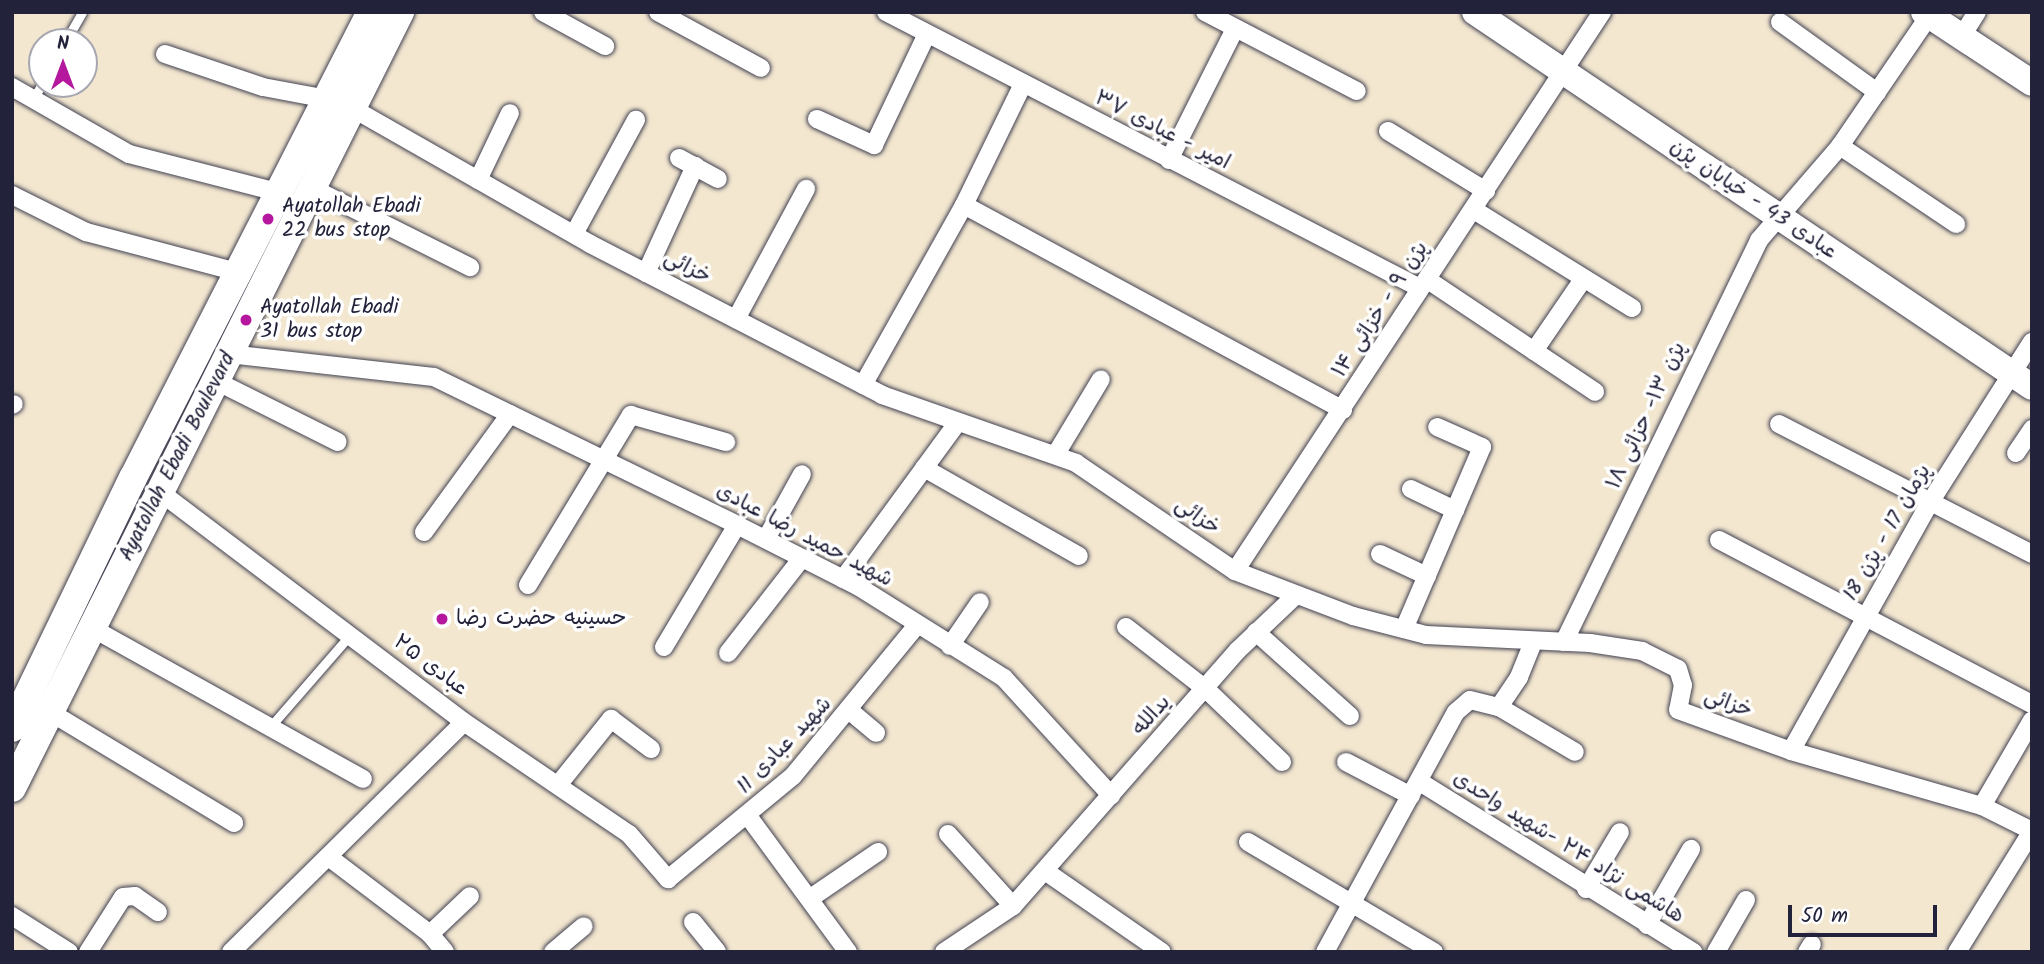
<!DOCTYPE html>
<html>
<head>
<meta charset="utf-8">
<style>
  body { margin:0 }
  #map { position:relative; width:2044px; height:964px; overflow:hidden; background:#f3e7d0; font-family:Kalam,"Playpen Sans Arabic",sans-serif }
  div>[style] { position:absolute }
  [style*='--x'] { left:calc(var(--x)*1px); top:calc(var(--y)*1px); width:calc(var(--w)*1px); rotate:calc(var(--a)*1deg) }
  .roads { filter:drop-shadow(0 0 2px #414051) drop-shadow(0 0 2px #414051) }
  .lane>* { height:9px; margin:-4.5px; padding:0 4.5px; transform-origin:4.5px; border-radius:4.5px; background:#fff }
  .street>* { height:18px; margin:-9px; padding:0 9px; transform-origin:9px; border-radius:9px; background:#fff }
  .secondary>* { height:26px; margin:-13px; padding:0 13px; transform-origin:13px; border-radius:13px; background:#fff }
  .primary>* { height:28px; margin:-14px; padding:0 14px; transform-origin:14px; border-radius:14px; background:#fff }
  .dots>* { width:19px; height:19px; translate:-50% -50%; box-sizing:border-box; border:4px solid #fff; border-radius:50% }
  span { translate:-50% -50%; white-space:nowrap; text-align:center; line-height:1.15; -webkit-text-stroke:7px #fff; paint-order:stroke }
  .street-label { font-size:21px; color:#22223b }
  .poi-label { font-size:21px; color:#22223b }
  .left { translate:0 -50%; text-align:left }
  .frame { position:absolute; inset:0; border:14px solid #22223b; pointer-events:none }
  .north { position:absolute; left:28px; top:28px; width:70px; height:70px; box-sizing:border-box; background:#fff; border:2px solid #a7a7b1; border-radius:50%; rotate:0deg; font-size:19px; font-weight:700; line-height:28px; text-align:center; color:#22223b }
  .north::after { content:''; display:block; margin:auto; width:24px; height:32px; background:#b5179e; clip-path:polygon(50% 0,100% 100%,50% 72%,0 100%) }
  .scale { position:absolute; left:1788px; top:905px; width:149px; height:32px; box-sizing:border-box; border:4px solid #22223b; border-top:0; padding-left:9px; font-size:21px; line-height:24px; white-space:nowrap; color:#22223b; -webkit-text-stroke:5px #fff; paint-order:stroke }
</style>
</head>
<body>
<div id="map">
  <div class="roads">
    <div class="lane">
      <i style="--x:65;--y:42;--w:34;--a:-60"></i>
      <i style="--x:33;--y:99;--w:17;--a:-59"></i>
      <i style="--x:270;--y:727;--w:122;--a:-49"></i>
    </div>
    <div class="street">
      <i style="--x:543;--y:12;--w:71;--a:28.7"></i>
      <i style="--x:658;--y:12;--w:117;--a:28.5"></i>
      <i style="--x:886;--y:12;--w:601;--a:27.33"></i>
      <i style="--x:1205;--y:12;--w:171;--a:27.5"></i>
      <i style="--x:1780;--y:22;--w:120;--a:35.8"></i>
      <i style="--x:1962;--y:36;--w:28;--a:-58"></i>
      <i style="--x:165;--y:54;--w:103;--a:18.6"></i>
      <i style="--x:263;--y:87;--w:66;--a:10.5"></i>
      <i style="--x:12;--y:87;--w:135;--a:29.8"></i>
      <i style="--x:129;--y:154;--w:157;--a:14.4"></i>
      <i style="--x:352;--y:108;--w:274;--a:29.7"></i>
      <i style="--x:590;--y:244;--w:329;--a:27.3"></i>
      <i style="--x:882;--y:395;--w:206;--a:19.3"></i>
      <i style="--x:1076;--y:463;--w:192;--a:34.2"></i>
      <i style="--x:1235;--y:571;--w:126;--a:20.9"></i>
      <i style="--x:1353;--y:616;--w:75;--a:14.6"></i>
      <i style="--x:1426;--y:635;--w:164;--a:2.8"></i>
      <i style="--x:1590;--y:643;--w:53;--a:8.7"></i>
      <i style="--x:1642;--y:651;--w:40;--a:26.6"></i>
      <i style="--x:1678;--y:669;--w:17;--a:73"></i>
      <i style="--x:1683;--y:685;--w:25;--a:101"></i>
      <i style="--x:1678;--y:710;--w:120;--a:19.9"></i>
      <i style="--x:1791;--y:751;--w:199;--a:16.1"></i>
      <i style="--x:1982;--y:806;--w:56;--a:26.6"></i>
      <i style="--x:817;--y:119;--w:63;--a:24.5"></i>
      <i style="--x:874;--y:145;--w:123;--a:-64.5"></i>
      <i style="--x:1388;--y:131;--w:115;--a:31.5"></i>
      <i style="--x:1840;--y:146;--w:140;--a:33.9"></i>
      <i style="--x:679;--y:158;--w:44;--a:28.3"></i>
      <i style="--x:1169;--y:160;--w:147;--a:-63.3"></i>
      <i style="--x:478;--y:180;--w:74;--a:-64.5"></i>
      <i style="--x:312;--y:188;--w:177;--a:26.6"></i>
      <i style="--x:12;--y:195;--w:83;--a:26.6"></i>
      <i style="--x:86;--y:232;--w:160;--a:14.8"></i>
      <i style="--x:964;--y:205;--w:431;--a:28.4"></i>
      <i style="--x:1474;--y:210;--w:186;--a:31.8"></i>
      <i style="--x:574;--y:234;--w:130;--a:-61.5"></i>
      <i style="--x:646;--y:273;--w:118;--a:-65.4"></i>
      <i style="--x:1428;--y:280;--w:201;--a:33.8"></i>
      <i style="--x:736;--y:319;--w:148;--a:-61.7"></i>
      <i style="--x:1534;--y:351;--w:88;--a:-55.6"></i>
      <i style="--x:229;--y:354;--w:206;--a:6.4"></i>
      <i style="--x:434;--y:377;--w:337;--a:26"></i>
      <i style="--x:737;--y:525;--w:137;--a:26.9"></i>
      <i style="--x:859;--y:587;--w:171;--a:32.1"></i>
      <i style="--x:1004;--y:678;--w:159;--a:47.6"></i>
      <i style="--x:216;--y:381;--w:136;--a:26.6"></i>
      <i style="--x:863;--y:385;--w:206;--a:-60.7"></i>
      <i style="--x:964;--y:205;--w:132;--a:-64"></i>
      <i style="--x:12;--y:405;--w:2;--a:-27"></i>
      <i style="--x:1779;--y:424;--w:284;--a:27.2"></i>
      <i style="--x:2016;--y:453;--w:29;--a:-56"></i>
      <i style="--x:1056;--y:454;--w:87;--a:-59"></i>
      <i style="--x:924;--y:468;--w:178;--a:29.6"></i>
      <i style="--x:1411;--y:489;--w:49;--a:25.5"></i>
      <i style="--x:160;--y:492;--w:381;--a:37.1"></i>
      <i style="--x:464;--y:722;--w:199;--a:34.2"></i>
      <i style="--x:629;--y:834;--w:60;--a:49.1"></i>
      <i style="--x:668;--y:879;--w:162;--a:-39.5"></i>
      <i style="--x:793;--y:776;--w:194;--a:-50.6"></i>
      <i style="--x:424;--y:532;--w:146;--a:-53.9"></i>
      <i style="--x:766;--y:539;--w:74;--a:-61"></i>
      <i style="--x:1719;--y:540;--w:353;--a:27.7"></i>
      <i style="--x:1380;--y:554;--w:52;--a:25.1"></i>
      <i style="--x:1235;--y:571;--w:669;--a:-56.71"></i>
      <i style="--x:843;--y:579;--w:193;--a:-53.8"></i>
      <i style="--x:528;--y:585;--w:199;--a:-58.8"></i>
      <i style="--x:631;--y:415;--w:99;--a:15.9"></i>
      <i style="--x:1126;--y:627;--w:103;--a:37.9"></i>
      <i style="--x:1207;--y:690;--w:104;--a:43.8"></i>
      <i style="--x:92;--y:628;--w:310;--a:29.1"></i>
      <i style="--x:1404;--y:629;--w:198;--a:-66.8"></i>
      <i style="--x:1482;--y:447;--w:49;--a:-156"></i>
      <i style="--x:1256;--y:632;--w:126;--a:41.8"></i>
      <i style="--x:1564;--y:642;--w:447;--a:-64.1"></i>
      <i style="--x:1759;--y:240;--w:124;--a:-49.2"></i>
      <i style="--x:1840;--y:146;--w:158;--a:-55.6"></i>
      <i style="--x:950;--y:646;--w:53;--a:-55.7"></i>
      <i style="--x:664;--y:647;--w:142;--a:-59.1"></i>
      <i style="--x:728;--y:653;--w:120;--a:-52.1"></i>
      <i style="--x:1499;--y:707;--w:88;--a:30.6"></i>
      <i style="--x:850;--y:711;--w:34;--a:40"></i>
      <i style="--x:50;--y:712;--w:215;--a:31.1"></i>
      <i style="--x:1791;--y:751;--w:283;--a:-60.8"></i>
      <i style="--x:1929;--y:504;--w:192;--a:-57.6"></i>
      <i style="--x:1346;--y:762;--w:73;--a:27.6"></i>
      <i style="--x:1420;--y:782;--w:322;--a:31.9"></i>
      <i style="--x:558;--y:785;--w:85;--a:-51.2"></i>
      <i style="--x:611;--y:719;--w:50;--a:36.9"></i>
      <i style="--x:1982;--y:806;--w:99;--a:-59.8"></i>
      <i style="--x:748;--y:816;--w:169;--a:53.7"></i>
      <i style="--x:948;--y:834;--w:97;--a:47.9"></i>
      <i style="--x:1248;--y:842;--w:216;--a:30.6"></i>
      <i style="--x:330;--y:858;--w:126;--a:37.2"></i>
      <i style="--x:430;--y:934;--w:23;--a:50"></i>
      <i style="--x:1045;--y:871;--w:142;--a:34.7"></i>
      <i style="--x:1586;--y:889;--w:66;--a:-59.2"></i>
      <i style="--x:812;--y:897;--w:80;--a:-34.3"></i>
      <i style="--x:12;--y:916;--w:67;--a:32.3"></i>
      <i style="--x:693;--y:922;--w:38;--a:51"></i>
      <i style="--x:1647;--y:925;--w:88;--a:-59.9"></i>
      <i style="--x:430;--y:934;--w:55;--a:-43.5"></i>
      <i style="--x:88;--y:952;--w:65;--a:-57.5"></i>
      <i style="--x:123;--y:897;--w:12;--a:-5"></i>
      <i style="--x:135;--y:896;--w:28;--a:35"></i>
      <i style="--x:231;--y:952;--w:327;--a:-44.6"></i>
      <i style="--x:553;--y:952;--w:40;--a:-40"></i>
      <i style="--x:944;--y:952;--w:83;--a:-33.7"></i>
      <i style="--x:1013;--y:906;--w:341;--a:-48.7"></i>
      <i style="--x:1238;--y:650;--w:79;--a:-43.5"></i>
      <i style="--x:1325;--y:952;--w:273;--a:-61.4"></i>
      <i style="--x:1456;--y:712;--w:18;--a:-41"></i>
      <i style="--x:1470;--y:700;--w:30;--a:14"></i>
      <i style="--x:1499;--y:707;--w:36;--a:-56"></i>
      <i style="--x:1519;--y:677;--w:38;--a:-68"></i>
      <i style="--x:1716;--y:952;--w:60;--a:-60"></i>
      <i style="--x:1807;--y:952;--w:9;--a:-58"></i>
      <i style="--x:1957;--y:952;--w:142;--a:-58.2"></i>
    </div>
    <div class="secondary">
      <i style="--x:1475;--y:12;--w:671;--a:33.95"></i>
      <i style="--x:1924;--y:12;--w:129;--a:33.3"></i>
    </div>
    <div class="primary">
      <i style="--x:12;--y:728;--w:278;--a:-64.2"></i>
      <i style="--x:133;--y:478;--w:523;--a:-62.95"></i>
      <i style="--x:12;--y:788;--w:868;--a:-63.43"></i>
    </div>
  </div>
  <div class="dots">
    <i style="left:268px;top:219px;background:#b5179e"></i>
    <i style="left:246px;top:320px;background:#b5179e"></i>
    <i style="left:442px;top:619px;background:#b5179e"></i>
  </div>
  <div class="street-label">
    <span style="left:1162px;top:131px;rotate:27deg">امیر - عبادی ۳۷</span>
    <span style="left:1753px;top:200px;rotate:34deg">عبادی 43 - خیابان پژن</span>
    <span style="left:687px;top:268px;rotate:27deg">خزائی</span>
    <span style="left:1381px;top:310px;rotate:-57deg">پژن ۹ - خزائی ۱۴</span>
    <span style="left:1647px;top:416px;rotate:-65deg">پژن ۱۳- حزائی ۱۸</span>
    <span style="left:178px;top:457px;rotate:-63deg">Ayatollah Ebadi Boulevard</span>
    <span style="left:1197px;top:517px;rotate:35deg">خزائی</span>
    <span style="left:1888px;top:533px;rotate:-60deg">پژمان 17 - پژن 18</span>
    <span style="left:804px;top:536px;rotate:28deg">شهید حمید رضا عبادی</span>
    <span style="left:430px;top:666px;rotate:37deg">عبادی ۲۵</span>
    <span style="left:1728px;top:704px;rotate:20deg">خزائی</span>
    <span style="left:1152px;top:716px;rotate:-48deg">یدالله</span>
    <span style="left:785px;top:746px;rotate:-46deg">شهید عبادی 11</span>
    <span style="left:1568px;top:848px;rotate:32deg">هاشمی نژاد ۲۴ -شهید واحدی</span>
  </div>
  <div class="poi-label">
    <span class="left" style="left:282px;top:219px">Ayatollah Ebadi<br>22 bus stop</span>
    <span class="left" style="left:260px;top:320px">Ayatollah Ebadi<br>31 bus stop</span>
    <span class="left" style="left:456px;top:619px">حسینیه حضرت رضا</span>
  </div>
  <div class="frame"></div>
  <div class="north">N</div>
  <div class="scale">50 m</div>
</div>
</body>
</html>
